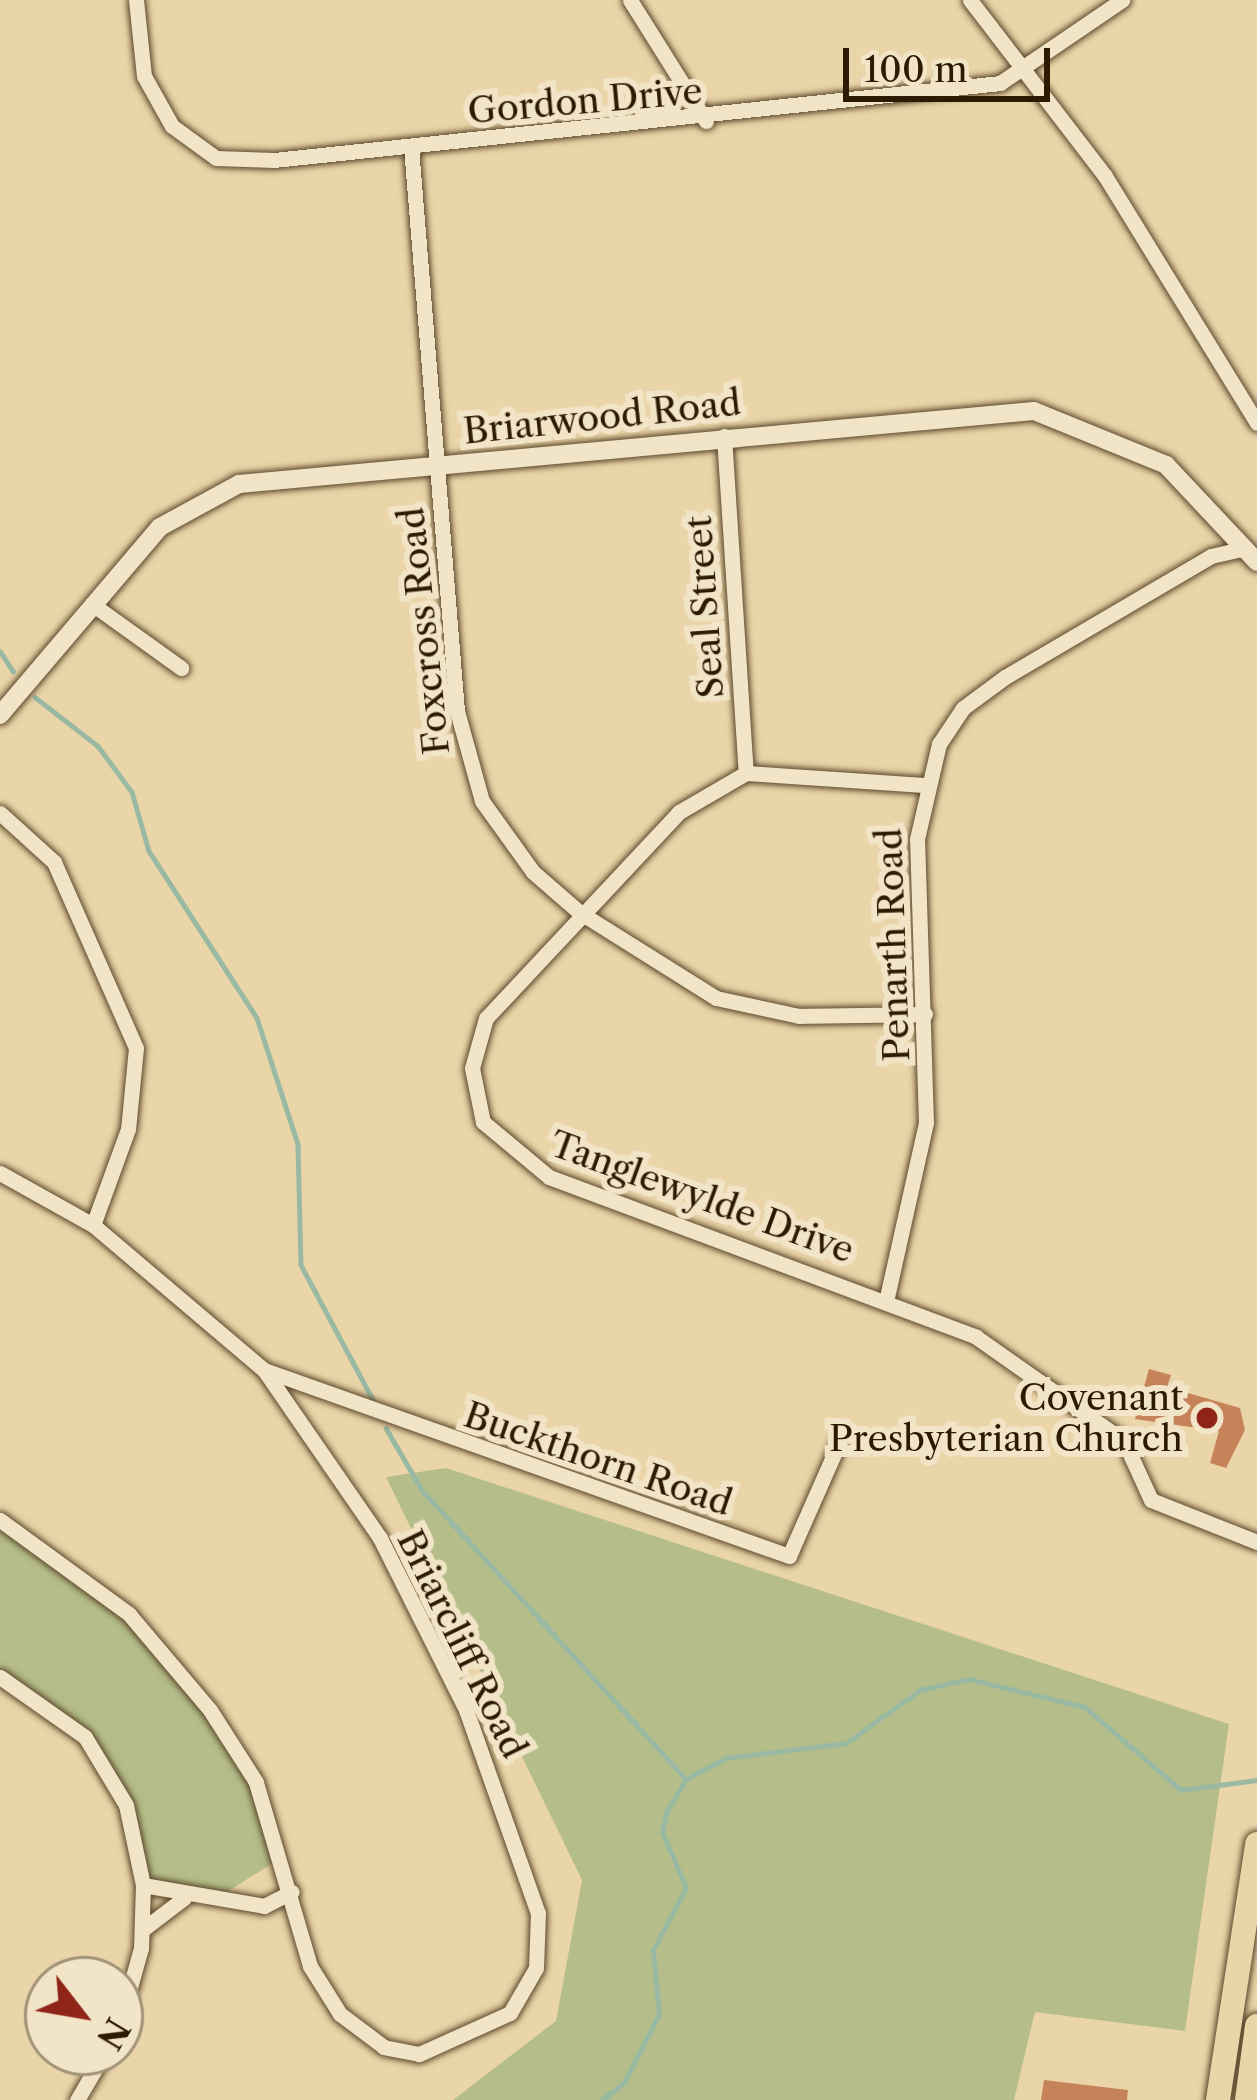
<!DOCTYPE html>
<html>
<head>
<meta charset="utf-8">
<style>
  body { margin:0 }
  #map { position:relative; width:1257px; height:2100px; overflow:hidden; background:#ead5a9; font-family:"Libre Caslon Text",serif }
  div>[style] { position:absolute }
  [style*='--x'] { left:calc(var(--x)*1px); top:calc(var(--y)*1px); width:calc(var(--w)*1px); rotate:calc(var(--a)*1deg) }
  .green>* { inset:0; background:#b5be8a }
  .stream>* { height:4.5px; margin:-2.25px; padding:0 2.25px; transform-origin:2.25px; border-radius:2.25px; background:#99b9a3 }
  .building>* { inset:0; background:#c6835a }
  .roads { filter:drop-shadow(0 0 3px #5c492c) drop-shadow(0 0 3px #5c492c) }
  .minor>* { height:15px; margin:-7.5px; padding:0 7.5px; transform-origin:7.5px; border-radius:7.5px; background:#f1e4c7 }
  .tertiary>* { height:18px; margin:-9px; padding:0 9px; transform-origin:9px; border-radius:9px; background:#f1e4c7 }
  .primary>* { height:24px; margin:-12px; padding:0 12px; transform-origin:12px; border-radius:12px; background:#ead5a9 }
  .dots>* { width:33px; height:33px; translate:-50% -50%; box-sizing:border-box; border:6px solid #f1e4c7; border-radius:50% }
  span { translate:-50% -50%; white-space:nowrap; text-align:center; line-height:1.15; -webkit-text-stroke:12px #f1e4c7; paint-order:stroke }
  .street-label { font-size:36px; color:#2c1a03 }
  .poi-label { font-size:36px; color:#2c1a03 }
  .right { translate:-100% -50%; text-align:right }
  .north { position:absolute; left:24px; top:1956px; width:120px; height:120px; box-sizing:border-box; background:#f1e4c7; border:3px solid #a29379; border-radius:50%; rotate:121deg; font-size:33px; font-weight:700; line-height:48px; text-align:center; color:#2c1a03 }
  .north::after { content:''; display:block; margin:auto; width:42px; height:54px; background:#8f2418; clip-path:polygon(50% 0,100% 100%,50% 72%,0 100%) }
  .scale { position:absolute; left:843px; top:48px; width:207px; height:54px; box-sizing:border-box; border:6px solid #2c1a03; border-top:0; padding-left:15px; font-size:36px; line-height:42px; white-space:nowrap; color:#2c1a03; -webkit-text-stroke:9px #f1e4c7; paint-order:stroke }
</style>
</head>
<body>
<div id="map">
  <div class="green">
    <i style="clip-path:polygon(446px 1468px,1229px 1724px,1185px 2031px,1035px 2012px,1014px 2100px,453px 2100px,556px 2021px,582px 1880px,386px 1477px)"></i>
    <i style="clip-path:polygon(0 1525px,68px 1560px,157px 1645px,234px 1746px,283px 1857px,223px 1894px,143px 1885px,112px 1774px,52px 1706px,0 1678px)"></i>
  </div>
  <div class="stream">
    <i style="--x:0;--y:651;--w:24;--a:57"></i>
    <i style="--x:35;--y:697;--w:80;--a:37.9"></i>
    <i style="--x:98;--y:746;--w:57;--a:53.5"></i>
    <i style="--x:132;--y:792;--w:61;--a:73.9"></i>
    <i style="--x:149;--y:851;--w:199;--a:57.1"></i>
    <i style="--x:257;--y:1018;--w:133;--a:72"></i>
    <i style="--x:298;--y:1144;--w:121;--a:88.6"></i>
    <i style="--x:301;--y:1265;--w:155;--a:61.9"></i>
    <i style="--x:386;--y:1428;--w:72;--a:59.9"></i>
    <i style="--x:422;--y:1490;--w:391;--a:47.6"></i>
    <i style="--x:602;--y:2100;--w:28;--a:-38"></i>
    <i style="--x:624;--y:2083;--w:77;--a:-63.1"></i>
    <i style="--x:659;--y:2014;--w:64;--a:-95.4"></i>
    <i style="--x:653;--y:1950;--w:70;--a:-62"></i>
    <i style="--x:686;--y:1888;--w:61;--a:-113.2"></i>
    <i style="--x:662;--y:1832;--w:22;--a:-77"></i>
    <i style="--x:667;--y:1811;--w:37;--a:-59"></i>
    <i style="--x:686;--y:1779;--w:45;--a:-27.7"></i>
    <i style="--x:726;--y:1758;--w:121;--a:-7.1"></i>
    <i style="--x:846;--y:1743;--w:91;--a:-35.6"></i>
    <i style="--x:920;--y:1690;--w:50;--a:-12.7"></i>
    <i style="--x:969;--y:1679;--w:119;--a:13.6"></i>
    <i style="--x:1085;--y:1707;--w:127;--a:40.8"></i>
    <i style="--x:1181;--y:1790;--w:77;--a:-7.5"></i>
  </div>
  <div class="building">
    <i style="clip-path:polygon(1149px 1369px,1171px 1375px,1167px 1387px,1240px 1408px,1245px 1430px,1226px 1468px,1210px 1463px,1219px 1431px,1135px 1419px)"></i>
    <i style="clip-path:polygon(1044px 2080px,1128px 2090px,1127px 2100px,1041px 2100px)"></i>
  </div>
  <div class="roads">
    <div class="minor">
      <i style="--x:136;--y:0;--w:76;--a:84"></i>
      <i style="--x:144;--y:76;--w:57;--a:60.8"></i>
      <i style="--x:172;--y:126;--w:54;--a:36"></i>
      <i style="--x:216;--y:158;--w:58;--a:2"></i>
      <i style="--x:274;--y:160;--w:730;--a:-6.05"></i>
      <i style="--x:1000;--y:83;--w:148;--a:-34.2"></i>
      <i style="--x:630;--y:0;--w:143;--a:57.9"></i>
      <i style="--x:970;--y:0;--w:222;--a:52.5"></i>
      <i style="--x:1105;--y:176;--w:290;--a:58.4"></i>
      <i style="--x:411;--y:147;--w:566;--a:85.34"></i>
      <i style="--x:457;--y:711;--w:93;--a:74.5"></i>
      <i style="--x:482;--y:801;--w:87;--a:54.3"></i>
      <i style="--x:533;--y:872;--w:61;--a:41"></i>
      <i style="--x:579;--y:912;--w:162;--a:32.1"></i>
      <i style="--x:716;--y:998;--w:85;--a:12.2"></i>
      <i style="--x:799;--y:1016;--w:126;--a:-0.9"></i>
      <i style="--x:724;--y:436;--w:338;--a:86.3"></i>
      <i style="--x:92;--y:604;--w:110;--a:35.7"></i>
      <i style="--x:924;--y:785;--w:178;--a:-176.1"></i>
      <i style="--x:746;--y:773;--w:78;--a:149.8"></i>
      <i style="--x:679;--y:812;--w:282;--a:133.1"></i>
      <i style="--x:486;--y:1018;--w:52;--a:105.6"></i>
      <i style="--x:472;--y:1068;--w:55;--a:78.5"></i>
      <i style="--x:483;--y:1122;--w:86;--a:39.8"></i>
      <i style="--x:549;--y:1177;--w:456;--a:20.5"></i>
      <i style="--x:976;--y:1337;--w:181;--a:35.1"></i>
      <i style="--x:1124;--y:1441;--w:65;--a:65.4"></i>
      <i style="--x:1151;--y:1500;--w:114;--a:21.6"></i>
      <i style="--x:0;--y:813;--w:73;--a:42.2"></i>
      <i style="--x:54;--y:862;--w:203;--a:66.2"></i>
      <i style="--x:136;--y:1048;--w:81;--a:95.6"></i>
      <i style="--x:128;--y:1129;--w:102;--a:110"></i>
      <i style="--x:0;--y:1173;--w:107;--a:29.2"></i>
      <i style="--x:93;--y:1225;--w:224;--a:40.3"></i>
      <i style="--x:264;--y:1370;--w:204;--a:55.4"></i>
      <i style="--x:380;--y:1538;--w:192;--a:63.4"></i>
      <i style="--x:466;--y:1710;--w:215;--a:70.5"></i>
      <i style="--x:538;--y:1913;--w:55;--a:92.1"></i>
      <i style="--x:536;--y:1968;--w:52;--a:120"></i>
      <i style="--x:510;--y:2013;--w:100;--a:155.7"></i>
      <i style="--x:419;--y:2054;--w:36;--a:-169"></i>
      <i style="--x:384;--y:2047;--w:55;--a:-143.1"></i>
      <i style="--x:340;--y:2014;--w:57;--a:-122"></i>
      <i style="--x:310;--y:1966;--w:192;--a:-106.4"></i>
      <i style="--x:256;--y:1782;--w:85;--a:-122.6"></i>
      <i style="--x:210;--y:1710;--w:126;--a:-130.2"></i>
      <i style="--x:129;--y:1614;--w:160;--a:-143.9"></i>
      <i style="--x:887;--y:1297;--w:178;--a:-77.4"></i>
      <i style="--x:926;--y:1123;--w:284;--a:-91.8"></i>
      <i style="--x:917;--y:839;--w:98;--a:-77"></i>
      <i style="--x:939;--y:744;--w:43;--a:-56.3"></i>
      <i style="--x:963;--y:708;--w:52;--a:-36.4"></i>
      <i style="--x:1005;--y:677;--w:239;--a:-30.4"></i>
      <i style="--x:1211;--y:556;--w:36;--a:-13"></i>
      <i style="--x:267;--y:1371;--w:554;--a:19.51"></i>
      <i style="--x:789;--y:1556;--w:129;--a:-66.2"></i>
      <i style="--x:0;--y:1677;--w:104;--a:35.2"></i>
      <i style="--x:85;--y:1737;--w:79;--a:58.9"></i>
      <i style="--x:126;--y:1805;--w:82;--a:78"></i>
      <i style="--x:143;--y:1885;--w:63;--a:91.8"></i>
      <i style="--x:141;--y:1948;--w:78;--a:105.6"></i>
      <i style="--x:143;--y:1885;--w:123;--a:9.8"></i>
      <i style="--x:264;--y:1906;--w:31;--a:-27"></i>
      <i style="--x:142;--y:1930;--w:53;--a:-37.3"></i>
      <i style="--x:77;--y:2100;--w:56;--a:-59.7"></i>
    </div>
    <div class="tertiary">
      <i style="--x:0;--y:715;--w:247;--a:-49.6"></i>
      <i style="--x:160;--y:527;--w:90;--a:-28.6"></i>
      <i style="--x:239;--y:484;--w:798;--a:-5.25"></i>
      <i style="--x:1034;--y:411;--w:143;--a:22.2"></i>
      <i style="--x:1166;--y:465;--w:133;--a:46.8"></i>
    </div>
    <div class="primary">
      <i style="--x:1218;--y:2100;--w:259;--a:-81.3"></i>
      <i style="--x:1247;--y:2100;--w:75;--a:-82.3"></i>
    </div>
  </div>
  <div class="dots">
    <i style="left:1207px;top:1418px;background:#8f2418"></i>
  </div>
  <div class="street-label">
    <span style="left:585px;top:101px;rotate:-5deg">Gordon Drive</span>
    <span style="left:602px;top:417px;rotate:-6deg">Briarwood Road</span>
    <span style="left:705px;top:607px;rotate:-94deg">Seal Street</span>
    <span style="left:424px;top:631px;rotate:-96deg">Foxcross Road</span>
    <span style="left:893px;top:945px;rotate:-92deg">Penarth Road</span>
    <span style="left:702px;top:1197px;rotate:20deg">Tanglewylde Drive</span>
    <span style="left:598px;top:1459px;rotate:19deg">Buckthorn Road</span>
    <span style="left:462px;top:1644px;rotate:64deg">Briarcliff Road</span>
  </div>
  <div class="poi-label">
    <span class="right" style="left:1183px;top:1418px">Covenant<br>Presbyterian Church</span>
  </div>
  <div class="north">N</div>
  <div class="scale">100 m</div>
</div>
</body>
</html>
